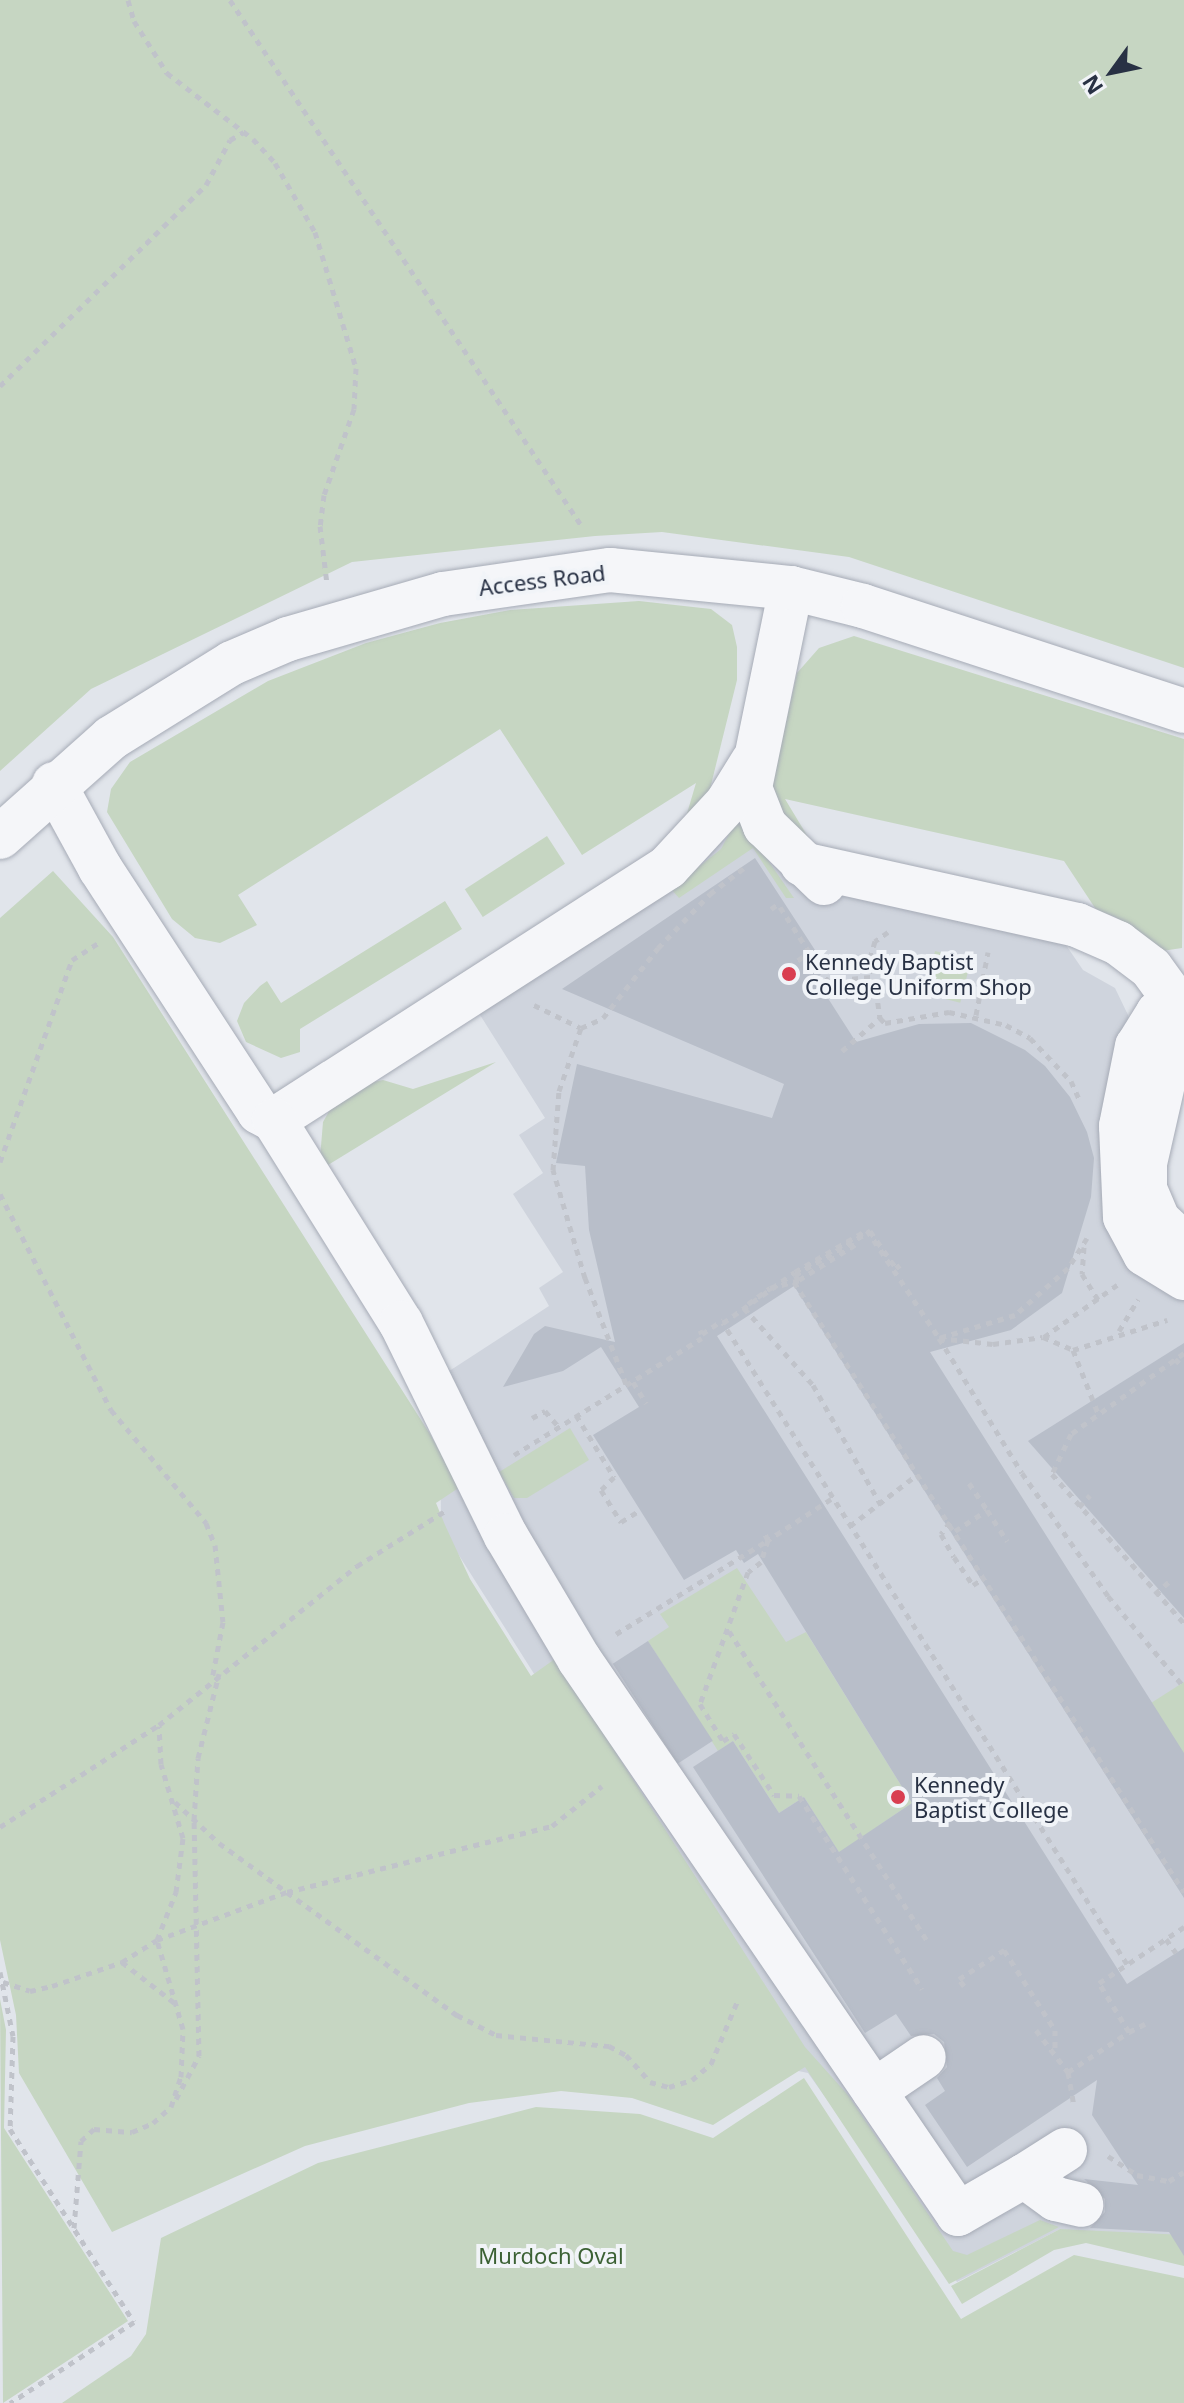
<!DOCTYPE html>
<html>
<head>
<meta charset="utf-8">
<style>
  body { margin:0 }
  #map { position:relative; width:1184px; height:2403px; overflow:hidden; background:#e1e5eb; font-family:"Noto Sans",sans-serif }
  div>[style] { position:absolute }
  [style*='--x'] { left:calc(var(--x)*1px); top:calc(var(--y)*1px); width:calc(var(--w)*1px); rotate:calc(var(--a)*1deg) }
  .built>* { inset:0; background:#cfd4dd }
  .green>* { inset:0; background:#c6d6c2; transform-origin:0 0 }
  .building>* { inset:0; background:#b8bec9; transform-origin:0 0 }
  .path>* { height:5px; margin-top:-2.5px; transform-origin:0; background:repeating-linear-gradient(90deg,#c0c3ca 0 6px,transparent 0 12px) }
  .roads { filter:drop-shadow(0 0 2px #a6abb6) drop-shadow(0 0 2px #a6abb6) }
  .minor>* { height:44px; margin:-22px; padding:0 22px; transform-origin:22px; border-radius:22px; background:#f5f6f9 }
  .path-bridge>* { height:5px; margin-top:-2.5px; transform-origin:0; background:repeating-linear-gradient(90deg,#c0c3ca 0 6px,transparent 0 12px) }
  .dots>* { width:22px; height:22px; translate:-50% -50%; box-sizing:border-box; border:4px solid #f1f4f8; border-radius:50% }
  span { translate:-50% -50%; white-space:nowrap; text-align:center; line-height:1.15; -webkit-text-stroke:8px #f1f4f8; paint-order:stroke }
  .street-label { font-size:22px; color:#283144 }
  .poi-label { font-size:22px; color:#283144 }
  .left { translate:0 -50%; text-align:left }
  .park-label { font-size:22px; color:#3b6134 }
  .north { position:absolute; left:1072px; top:32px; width:80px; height:80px; -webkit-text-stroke:6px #f1f4f8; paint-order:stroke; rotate:237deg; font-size:22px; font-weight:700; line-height:32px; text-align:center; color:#283144 }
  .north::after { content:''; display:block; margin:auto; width:28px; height:36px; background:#283144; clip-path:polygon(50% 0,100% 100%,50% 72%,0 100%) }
</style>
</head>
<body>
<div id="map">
  <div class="built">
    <i style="clip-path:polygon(737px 802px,806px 850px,1044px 913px,1083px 970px,1115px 988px,1128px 1015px,1184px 1287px,1184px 2252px,1060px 2229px,957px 2282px,808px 2073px,784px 2068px,441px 1527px,440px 1377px,549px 1306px,539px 1288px,563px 1272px,513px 1194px,543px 1173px,519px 1135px,545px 1118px,458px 980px)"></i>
  </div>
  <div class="green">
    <i style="clip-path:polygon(0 0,1184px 0,1184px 668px,849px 557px,662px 532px,595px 536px,352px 562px,91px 689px,0 771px)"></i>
    <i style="clip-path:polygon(639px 601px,711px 609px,732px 625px,737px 647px,737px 680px,707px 801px,683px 827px,696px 783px,582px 855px,500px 729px,238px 895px,257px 925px,220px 943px,195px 938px,172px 919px,107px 812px,111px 789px,130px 762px,268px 681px,366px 643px,440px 623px,510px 610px)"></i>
    <i style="clip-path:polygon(854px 636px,1184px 739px,1182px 948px,1155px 952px,1115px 917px,1097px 911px,1064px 861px,785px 799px,811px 842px,791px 832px,772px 784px,797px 673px,819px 648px)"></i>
    <i style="clip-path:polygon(738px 817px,794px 898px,786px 898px,753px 848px,679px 898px,671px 889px,721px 849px)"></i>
    <i style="left:547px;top:836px;width:33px;height:98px;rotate:57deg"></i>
    <i style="clip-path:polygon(53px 871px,113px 937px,430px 1434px,460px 1487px,436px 1503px,445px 1525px,470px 1579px,531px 1676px,559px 1656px,562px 1669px,805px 2047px,848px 2095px,953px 2251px,967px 2255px,1040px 2220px,1059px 2227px,949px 2284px,805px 2067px,713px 2125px,632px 2098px,561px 2091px,469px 2103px,305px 2146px,112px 2232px,19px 2073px,16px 2015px,0 1940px,0 918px)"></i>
    <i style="clip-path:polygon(445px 901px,462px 929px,300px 1029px,300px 1052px,281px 1058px,246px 1042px,237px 1021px,244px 1003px,260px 986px,267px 981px,281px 1003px)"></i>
    <i style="left:935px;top:951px;width:37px;height:44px;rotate:14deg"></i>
    <i style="clip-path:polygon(496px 1062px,328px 1165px,320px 1158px,323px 1122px,332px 1106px,363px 1084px,383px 1080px,413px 1089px)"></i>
    <i style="clip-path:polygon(570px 1428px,589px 1460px,527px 1498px,514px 1498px,499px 1472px)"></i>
    <i style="clip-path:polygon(737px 1568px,786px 1642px,806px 1632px,912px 1803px,878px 1826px,928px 1993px,804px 1797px,779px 1813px,733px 1741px,718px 1751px,648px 1641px,669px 1627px,660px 1614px)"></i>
    <i style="clip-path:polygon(1184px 1682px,1184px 1755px,1151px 1703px)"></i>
    <i style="clip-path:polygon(0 1999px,6px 2030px,4px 2128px,128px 2321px,3px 2403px)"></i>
    <i style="clip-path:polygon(804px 2078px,961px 2319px,1074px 2255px,1184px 2278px,1184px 2403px,62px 2403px,131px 2356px,146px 2334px,161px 2238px,318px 2163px,536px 2107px,640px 2114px,713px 2138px)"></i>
    <i style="clip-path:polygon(1060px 2229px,1184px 2235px,1184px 2266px,1086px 2243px,1054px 2250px,962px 2304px,951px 2286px)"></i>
  </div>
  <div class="building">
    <i style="clip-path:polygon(755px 858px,828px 970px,815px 978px,856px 1042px,919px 1024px,971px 1023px,1025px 1050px,1045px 1066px,1070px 1097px,1087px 1132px,1094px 1158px,1091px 1197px,1062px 1293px,1011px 1330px,930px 1352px,1184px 1753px,1184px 1898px,794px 1286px,717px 1336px,1127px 1984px,1184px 1948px,1184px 2256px,1169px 2232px,1090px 2228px,1105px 2212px,1105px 2199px,1084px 2179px,1138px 2185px,1092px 2115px,1097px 2080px,967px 2167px,925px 2105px,945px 2091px,937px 2078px,947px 2067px,944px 2042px,934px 2034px,911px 2036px,896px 2014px,865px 2033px,693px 1767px,733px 1741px,779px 1813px,804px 1797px,839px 1852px,912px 1803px,758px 1554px,744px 1563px,736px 1550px,684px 1580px,593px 1435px,639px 1407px,601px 1347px,563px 1371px,503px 1387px,534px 1334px,545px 1326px,615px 1342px,589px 1230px,585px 1166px,556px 1163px,577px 1064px,772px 1118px,784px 1084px,562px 989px)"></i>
    <i style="clip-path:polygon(1184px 1343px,1184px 1618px,1028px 1441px)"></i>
    <i style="left:648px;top:1641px;width:119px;height:42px;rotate:57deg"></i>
  </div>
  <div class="path">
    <i style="--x:128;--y:0;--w:22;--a:74"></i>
    <i style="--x:134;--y:21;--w:62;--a:57.6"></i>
    <i style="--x:167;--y:73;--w:108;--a:37.5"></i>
    <i style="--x:253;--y:139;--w:33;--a:47"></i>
    <i style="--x:275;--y:163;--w:80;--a:59.9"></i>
    <i style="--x:315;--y:232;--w:142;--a:73.2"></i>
    <i style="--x:356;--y:368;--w:41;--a:92.8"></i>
    <i style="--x:354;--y:409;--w:91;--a:109.2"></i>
    <i style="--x:324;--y:495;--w:31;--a:97"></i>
    <i style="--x:320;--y:526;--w:58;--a:83.1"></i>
    <i style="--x:230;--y:0;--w:635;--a:56.23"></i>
    <i style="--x:0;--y:386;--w:288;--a:-44.3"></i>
    <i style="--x:206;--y:185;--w:51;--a:-61.9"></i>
    <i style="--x:230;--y:140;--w:16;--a:-30"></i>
    <i style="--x:780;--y:907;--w:88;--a:57"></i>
    <i style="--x:828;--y:981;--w:43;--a:-5.3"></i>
    <i style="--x:771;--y:909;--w:9;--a:-36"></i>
    <i style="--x:888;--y:932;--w:16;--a:145"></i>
    <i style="--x:875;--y:941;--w:15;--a:106"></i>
    <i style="--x:871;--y:955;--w:64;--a:81.9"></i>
    <i style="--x:880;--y:1018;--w:7;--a:45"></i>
    <i style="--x:885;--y:1023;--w:65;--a:-9.8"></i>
    <i style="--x:949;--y:1012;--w:58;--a:12.8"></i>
    <i style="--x:1006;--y:1025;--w:27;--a:28"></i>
    <i style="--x:1030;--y:1038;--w:59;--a:46.4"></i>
    <i style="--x:1071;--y:1081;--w:22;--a:66"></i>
    <i style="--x:788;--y:967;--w:27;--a:-34"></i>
    <i style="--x:534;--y:1005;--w:52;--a:26.1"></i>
    <i style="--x:976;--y:1015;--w:64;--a:-79.2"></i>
    <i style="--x:842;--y:1051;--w:50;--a:-41"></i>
    <i style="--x:0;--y:1162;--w:214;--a:-70.4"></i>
    <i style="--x:72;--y:960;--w:31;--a:-33"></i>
    <i style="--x:0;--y:1194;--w:243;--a:62.8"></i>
    <i style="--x:111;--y:1410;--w:148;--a:49.9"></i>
    <i style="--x:206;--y:1523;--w:24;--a:68"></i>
    <i style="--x:215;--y:1545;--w:77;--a:84.1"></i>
    <i style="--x:223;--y:1622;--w:58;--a:100.9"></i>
    <i style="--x:1087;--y:1238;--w:36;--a:122"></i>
    <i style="--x:1068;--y:1268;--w:71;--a:138.4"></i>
    <i style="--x:1015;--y:1315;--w:79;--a:163.2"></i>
    <i style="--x:939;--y:1338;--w:158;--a:58.4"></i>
    <i style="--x:1022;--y:1473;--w:150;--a:55"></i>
    <i style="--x:1108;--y:1596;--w:119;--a:50.1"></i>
    <i style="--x:1084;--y:1247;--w:27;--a:94"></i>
    <i style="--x:1082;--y:1274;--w:32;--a:58"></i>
    <i style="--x:799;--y:1280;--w:71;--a:-32.3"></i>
    <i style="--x:744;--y:1308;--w:103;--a:48.1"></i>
    <i style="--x:813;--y:1385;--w:138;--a:60.5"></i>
    <i style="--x:700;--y:1330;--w:4;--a:63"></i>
    <i style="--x:702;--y:1334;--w:25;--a:-34"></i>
    <i style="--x:1119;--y:1331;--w:37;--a:-59"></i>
    <i style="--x:1044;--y:1337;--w:90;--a:-35.5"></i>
    <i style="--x:1073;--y:1350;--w:68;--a:68.4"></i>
    <i style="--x:1184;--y:1353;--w:139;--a:144.4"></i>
    <i style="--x:1071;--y:1434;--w:44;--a:115.4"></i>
    <i style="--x:1052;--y:1474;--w:199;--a:48.5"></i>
    <i style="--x:1175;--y:1359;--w:10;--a:45"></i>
    <i style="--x:633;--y:1382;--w:25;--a:58"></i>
    <i style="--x:626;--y:1384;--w:114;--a:-111.1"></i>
    <i style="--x:585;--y:1278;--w:113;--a:-106.5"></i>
    <i style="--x:553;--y:1170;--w:79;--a:-85.7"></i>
    <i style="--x:559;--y:1091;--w:67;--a:-70.8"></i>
    <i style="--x:581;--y:1028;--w:24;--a:-24"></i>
    <i style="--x:603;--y:1018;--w:89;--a:-51.8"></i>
    <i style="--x:658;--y:948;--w:75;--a:-46.1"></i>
    <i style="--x:710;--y:894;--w:44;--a:-37.6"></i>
    <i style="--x:576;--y:1415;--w:73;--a:58.5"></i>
    <i style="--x:614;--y:1477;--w:18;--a:135"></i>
    <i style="--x:601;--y:1490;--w:38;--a:58"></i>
    <i style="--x:621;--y:1522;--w:22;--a:-32"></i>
    <i style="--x:532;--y:1418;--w:15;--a:-28"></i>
    <i style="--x:545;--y:1411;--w:20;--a:49"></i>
    <i style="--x:514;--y:1455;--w:221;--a:-31.9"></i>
    <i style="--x:831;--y:1499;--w:75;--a:146.9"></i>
    <i style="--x:768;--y:1540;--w:23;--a:108"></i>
    <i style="--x:761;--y:1562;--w:16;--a:142"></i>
    <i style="--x:748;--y:1572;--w:140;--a:110"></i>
    <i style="--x:700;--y:1704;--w:44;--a:58.1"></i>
    <i style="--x:723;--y:1741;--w:13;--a:-32"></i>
    <i style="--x:734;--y:1734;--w:73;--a:56.7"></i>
    <i style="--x:774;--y:1795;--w:25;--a:2"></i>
    <i style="--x:799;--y:1796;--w:229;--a:57.5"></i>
    <i style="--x:1079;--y:1507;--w:16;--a:-47"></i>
    <i style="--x:950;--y:1522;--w:15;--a:127"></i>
    <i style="--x:941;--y:1534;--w:26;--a:61"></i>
    <i style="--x:954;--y:1557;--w:34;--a:56"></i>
    <i style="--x:973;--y:1585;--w:13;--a:-32"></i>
    <i style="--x:850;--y:1526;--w:81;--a:-37.4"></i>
    <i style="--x:955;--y:1531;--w:38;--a:-33"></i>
    <i style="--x:987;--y:1510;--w:37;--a:57"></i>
    <i style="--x:1155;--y:1594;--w:18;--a:-41"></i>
    <i style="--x:729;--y:1631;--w:368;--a:57.4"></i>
    <i style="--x:616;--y:1634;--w:179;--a:-31.7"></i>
    <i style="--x:768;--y:1540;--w:9;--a:-117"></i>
    <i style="--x:175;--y:1802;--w:60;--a:43"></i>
    <i style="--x:219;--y:1843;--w:294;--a:35.9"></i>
    <i style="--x:457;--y:2015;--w:44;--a:27.1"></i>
    <i style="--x:496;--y:2035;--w:114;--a:5.6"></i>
    <i style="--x:609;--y:2046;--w:19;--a:28"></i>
    <i style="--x:626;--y:2055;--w:36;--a:48"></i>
    <i style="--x:650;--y:2082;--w:20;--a:15"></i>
    <i style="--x:669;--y:2087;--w:24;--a:-17"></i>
    <i style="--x:692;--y:2080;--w:25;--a:-40"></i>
    <i style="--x:711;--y:2064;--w:67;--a:-67.2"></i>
    <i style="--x:0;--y:1827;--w:189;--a:-32.7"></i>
    <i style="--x:159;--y:1725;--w:254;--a:-38.8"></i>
    <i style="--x:357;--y:1566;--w:104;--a:-32"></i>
    <i style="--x:1166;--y:1939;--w:17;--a:54"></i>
    <i style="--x:122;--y:1962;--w:68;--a:37.9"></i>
    <i style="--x:1127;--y:1964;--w:758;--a:-122.22"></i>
    <i style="--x:723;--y:1323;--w:88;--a:-35.3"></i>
    <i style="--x:795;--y:1272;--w:83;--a:-30.3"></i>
    <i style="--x:867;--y:1230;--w:130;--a:56.3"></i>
    <i style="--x:939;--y:1338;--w:54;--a:6.3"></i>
    <i style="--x:993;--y:1344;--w:50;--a:-8"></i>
    <i style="--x:1043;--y:1337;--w:33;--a:23"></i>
    <i style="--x:1073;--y:1350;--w:99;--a:-17.7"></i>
    <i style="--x:0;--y:1972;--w:65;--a:78.5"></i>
    <i style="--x:13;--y:2036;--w:93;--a:91.8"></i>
    <i style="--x:10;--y:2129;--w:229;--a:57.3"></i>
    <i style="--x:134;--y:2322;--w:148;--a:146.8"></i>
    <i style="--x:3;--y:1982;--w:28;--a:18"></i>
    <i style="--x:30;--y:1991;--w:23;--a:-13"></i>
    <i style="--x:52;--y:1986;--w:74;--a:-18.9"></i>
    <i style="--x:122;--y:1962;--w:41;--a:-32.2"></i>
    <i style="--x:157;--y:1940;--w:52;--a:-68.4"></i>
    <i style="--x:176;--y:1892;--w:54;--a:-82.6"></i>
    <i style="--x:183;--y:1838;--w:77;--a:-106.6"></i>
    <i style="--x:161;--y:1764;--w:38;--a:-93"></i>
    <i style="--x:964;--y:1986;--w:9;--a:-126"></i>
    <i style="--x:959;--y:1979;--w:54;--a:-32.8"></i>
    <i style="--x:1004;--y:1950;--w:95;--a:57.5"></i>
    <i style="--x:1055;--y:2030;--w:22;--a:90"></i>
    <i style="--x:1036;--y:2030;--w:53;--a:52.7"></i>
    <i style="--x:1068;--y:2072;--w:73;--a:-33.3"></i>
    <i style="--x:1129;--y:2032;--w:57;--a:-121.5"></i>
    <i style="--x:1099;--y:1983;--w:102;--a:-33.4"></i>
    <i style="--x:1129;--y:2032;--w:18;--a:-27"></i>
    <i style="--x:1068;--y:2072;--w:35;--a:80"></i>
    <i style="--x:176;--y:2099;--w:49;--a:-61.9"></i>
    <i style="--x:199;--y:2056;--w:236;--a:-91.2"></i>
    <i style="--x:194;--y:1820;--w:62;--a:-86.3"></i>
    <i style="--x:198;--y:1758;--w:87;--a:-76"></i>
    <i style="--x:1108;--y:2156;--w:35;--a:33"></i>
    <i style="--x:1137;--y:2175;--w:33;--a:11"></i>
    <i style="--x:1169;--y:2181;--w:17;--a:-31"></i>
    <i style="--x:74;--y:2228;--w:87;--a:-85.4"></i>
    <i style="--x:81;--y:2141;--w:18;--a:-43"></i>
    <i style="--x:94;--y:2129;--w:38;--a:5"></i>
    <i style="--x:132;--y:2132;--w:23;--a:-23"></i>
    <i style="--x:153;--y:2123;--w:24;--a:-42"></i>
    <i style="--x:171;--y:2107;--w:32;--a:-72"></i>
    <i style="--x:181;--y:2077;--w:48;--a:-87.6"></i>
    <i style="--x:183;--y:2029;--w:93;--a:-106.3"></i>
    <i style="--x:157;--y:1940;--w:139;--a:-20.3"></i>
    <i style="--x:287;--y:1892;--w:273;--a:-14"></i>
    <i style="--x:552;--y:1826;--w:64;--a:-38.7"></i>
  </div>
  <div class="roads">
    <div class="minor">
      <i style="--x:791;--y:588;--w:204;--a:101.6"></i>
      <i style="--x:750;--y:788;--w:41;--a:68.5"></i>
      <i style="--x:765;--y:826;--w:82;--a:44"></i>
      <i style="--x:54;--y:784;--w:96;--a:61.3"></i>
      <i style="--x:100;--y:868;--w:291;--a:56.9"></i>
      <i style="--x:259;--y:1112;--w:17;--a:28"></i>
      <i style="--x:274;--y:1120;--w:468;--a:-32.7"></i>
      <i style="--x:668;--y:867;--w:87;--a:-47.3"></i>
      <i style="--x:727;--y:803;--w:49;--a:-58.2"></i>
      <i style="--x:0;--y:837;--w:149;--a:-41.7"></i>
      <i style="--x:111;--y:738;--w:142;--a:-31.8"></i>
      <i style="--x:232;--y:663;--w:61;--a:-23.2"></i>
      <i style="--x:288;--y:639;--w:161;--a:-16.2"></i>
      <i style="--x:443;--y:594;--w:169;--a:-8.2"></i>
      <i style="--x:610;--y:570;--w:182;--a:5.7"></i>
      <i style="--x:791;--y:588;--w:74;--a:14"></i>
      <i style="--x:863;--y:606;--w:338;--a:18.1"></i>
      <i style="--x:802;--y:864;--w:282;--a:12.5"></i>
      <i style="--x:1077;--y:925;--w:45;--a:23.7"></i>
      <i style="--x:1118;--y:943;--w:41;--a:37.1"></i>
      <i style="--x:1151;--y:968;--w:41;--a:54"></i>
      <i style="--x:1175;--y:1001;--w:17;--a:80"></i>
      <i style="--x:1178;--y:1018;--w:149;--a:102.8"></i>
      <i style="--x:1145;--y:1163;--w:26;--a:90"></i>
      <i style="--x:1145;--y:1189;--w:34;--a:67"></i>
      <i style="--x:1158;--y:1220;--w:35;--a:43"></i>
      <i style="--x:1175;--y:1001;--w:21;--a:145"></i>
      <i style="--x:1158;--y:1013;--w:39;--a:122"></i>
      <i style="--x:1137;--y:1046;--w:82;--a:101.3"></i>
      <i style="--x:1121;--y:1126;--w:91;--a:87.5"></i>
      <i style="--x:1125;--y:1217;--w:42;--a:61.6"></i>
      <i style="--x:1145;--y:1254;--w:46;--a:31.6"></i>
      <i style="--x:274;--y:1120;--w:239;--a:58"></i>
      <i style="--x:401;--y:1323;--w:237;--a:63.8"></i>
      <i style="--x:506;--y:1536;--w:143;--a:59.3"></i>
      <i style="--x:579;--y:1659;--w:672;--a:55.67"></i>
      <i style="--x:958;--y:2214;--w:76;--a:-29.9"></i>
      <i style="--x:874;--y:2091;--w:60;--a:-34.2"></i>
      <i style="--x:1065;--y:2150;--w:49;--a:147.6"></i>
      <i style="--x:1024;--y:2176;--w:39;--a:36"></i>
      <i style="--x:1056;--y:2199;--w:26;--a:13"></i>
    </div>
  </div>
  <div class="path-bridge">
    <i style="--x:794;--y:1282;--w:724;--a:57.41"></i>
    <i style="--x:748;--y:1304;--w:27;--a:-36"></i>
    <i style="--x:770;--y:1288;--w:30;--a:-15"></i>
    <i style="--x:799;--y:1280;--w:6;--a:-129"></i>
    <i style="--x:795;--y:1275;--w:87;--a:-30.4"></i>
    <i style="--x:870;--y:1231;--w:45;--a:54.9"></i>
    <i style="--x:896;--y:1268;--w:5;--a:-37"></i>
    <i style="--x:969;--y:1483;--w:32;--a:56"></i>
  </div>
  <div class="dots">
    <i style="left:789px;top:974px;background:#d93e50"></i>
    <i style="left:898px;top:1797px;background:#d93e50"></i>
  </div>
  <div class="street-label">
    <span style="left:542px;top:580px;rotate:-7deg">Access Road</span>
  </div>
  <div class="poi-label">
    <span class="left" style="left:805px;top:974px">Kennedy Baptist<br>College Uniform Shop</span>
    <span class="left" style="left:914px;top:1797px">Kennedy<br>Baptist College</span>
  </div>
  <div class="park-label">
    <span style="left:551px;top:2256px">Murdoch Oval</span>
  </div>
  <div class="north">N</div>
</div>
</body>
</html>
